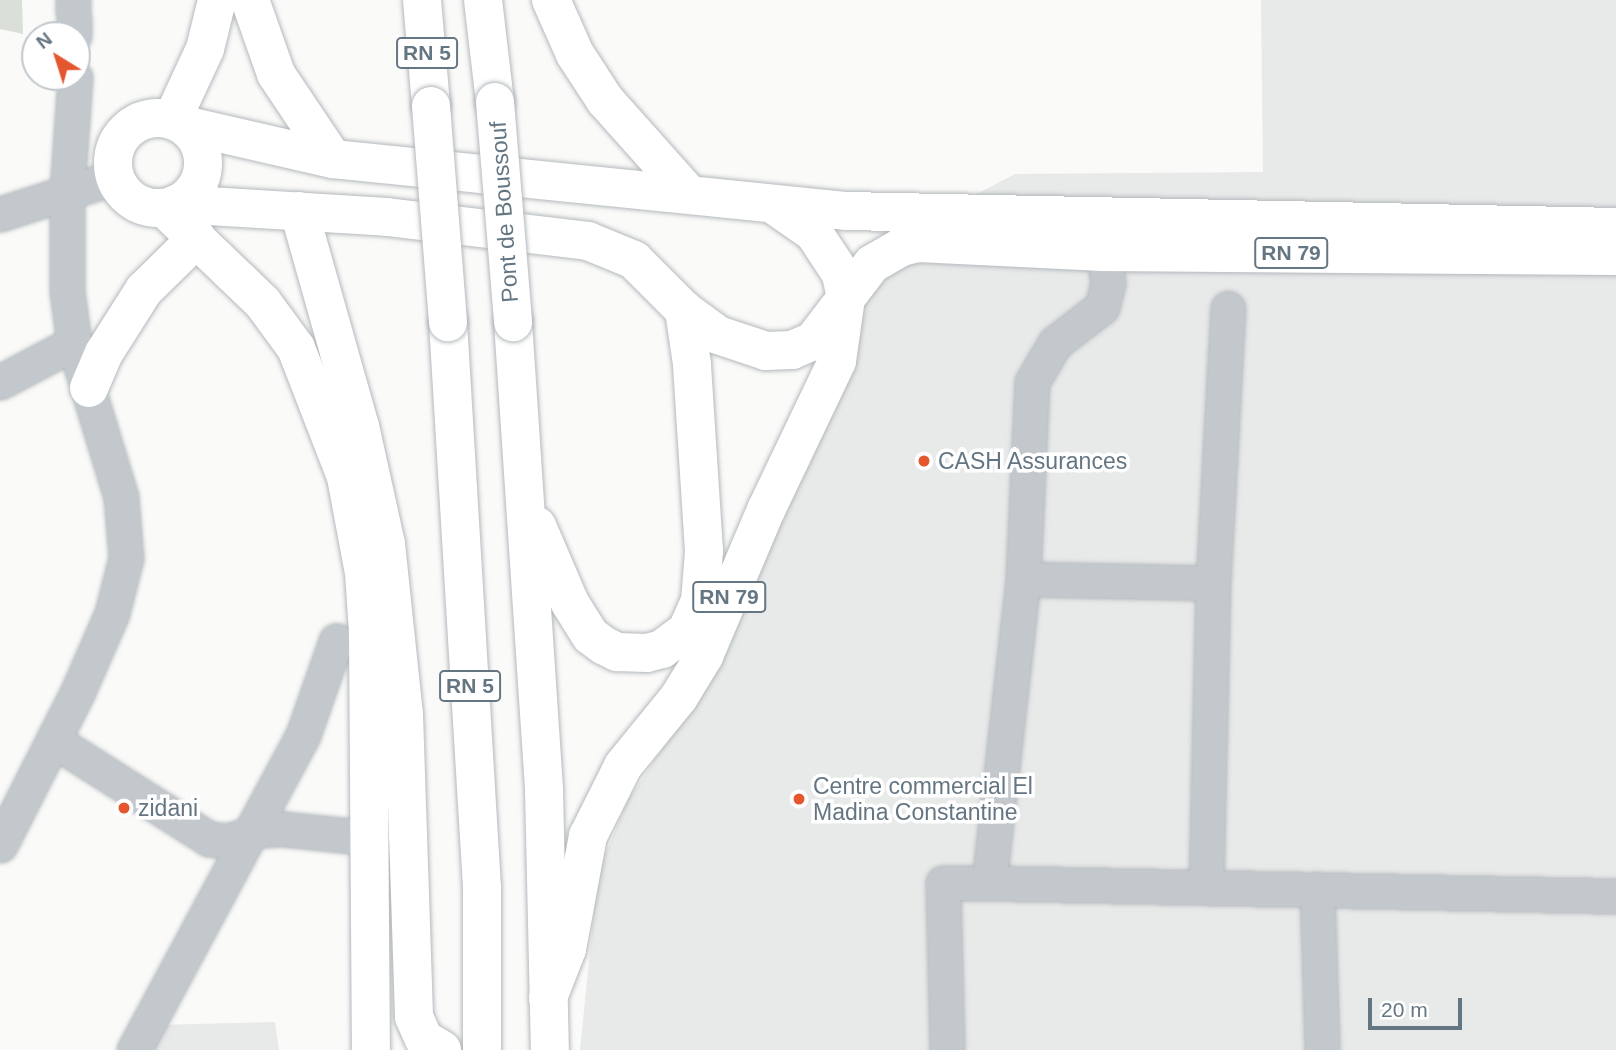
<!DOCTYPE html>
<html>
<head>
<meta charset="utf-8">
<style>
  body { margin:0 }
  #map { position:relative; width:1616px; height:1050px; overflow:hidden; background:#fafaf8; font-family:Helvetica,sans-serif }
  div>[style] { position:absolute }
  [style*='--x'] { left:calc(var(--x)*1px); top:calc(var(--y)*1px); width:calc(var(--w)*1px); rotate:calc(var(--a)*1deg) }
  .built>* { inset:0; background:#e8e9e9 }
  .green>* { inset:0; background:#dadfd7 }
  .roads { filter:drop-shadow(0 0 2px #b4b9bd) drop-shadow(0 0 2px #b4b9bd) }
  .street>* { height:33px; margin:-16.5px; padding:0 16.5px; transform-origin:16.5px; border-radius:16.5px; background:#c3c8cc }
  .highway>* { height:38px; margin:-19px; padding:0 19px; transform-origin:19px; border-radius:19px; background:#fff }
  .highway>.ring { margin:-19px; padding:0; box-sizing:content-box; background:none; border:38px solid #fff; border-radius:50% }
  .bridges { filter:drop-shadow(0 0 2px #b4b9bd) drop-shadow(0 0 2px #b4b9bd) }
  .highway-bridge>* { height:38px; margin:-19px; padding:0 19px; transform-origin:19px; border-radius:19px; background:#fff }
  .dots>* { width:19px; height:19px; translate:-50% -50%; box-sizing:border-box; border:4px solid #fff; border-radius:50% }
  span { translate:-50% -50%; white-space:nowrap; text-align:center; line-height:1.15; -webkit-text-stroke:7px #fff; paint-order:stroke }
  .shield-label span { padding:2px 5px; background:#fff; border:2px solid; border-radius:5px; -webkit-text-stroke-width:0 }
  .shield-label { font-size:21px; color:#657683; font-weight:700 }
  .street-label { font-size:23px; color:#657683 }
  .poi-label { font-size:23px; color:#657683 }
  .left { translate:0 -50%; text-align:left }
  .north { position:absolute; left:21px; top:21px; width:70px; height:70px; box-sizing:border-box; background:#fff; border:2px solid #c1c8cd; border-radius:50%; rotate:322deg; font-size:19px; font-weight:700; line-height:28px; text-align:center; color:#657683 }
  .north::after { content:''; display:block; margin:auto; width:24px; height:32px; background:#e4572e; clip-path:polygon(50% 0,100% 100%,50% 72%,0 100%) }
  .scale { position:absolute; left:1368px; top:998px; width:94px; height:32px; box-sizing:border-box; border:4px solid #657683; border-top:0; padding-left:9px; font-size:21px; line-height:24px; white-space:nowrap; color:#657683; -webkit-text-stroke:5px #fff; paint-order:stroke }
</style>
</head>
<body>
<div id="map">
  <div class="built">
    <i style="clip-path:polygon(1261px 0,1616px 0,1616px 1050px,580px 1050px,598px 872px,628px 800px,726px 653px,872px 264px,888px 240px,1015px 174px,1263px 172px)"></i>
    <i style="clip-path:polygon(275px 1022px,279px 1050px,140px 1050px,153px 1025px)"></i>
  </div>
  <div class="green">
    <i style="clip-path:polygon(0 0,22px 0,23px 34px,0 29px)"></i>
  </div>
  <div class="roads">
    <div class="street">
      <i style="--x:73;--y:0;--w:35;--a:88"></i>
      <i style="--x:0;--y:214;--w:121;--a:-17.8"></i>
      <i style="--x:0;--y:382;--w:84;--a:-27.8"></i>
      <i style="--x:1023;--y:579;--w:190;--a:1.2"></i>
      <i style="--x:1213;--y:583;--w:275;--a:-86.9"></i>
      <i style="--x:53;--y:740;--w:185;--a:32.4"></i>
      <i style="--x:209;--y:839;--w:19;--a:6"></i>
      <i style="--x:228;--y:841;--w:36;--a:-18"></i>
      <i style="--x:262;--y:830;--w:22;--a:-3"></i>
      <i style="--x:284;--y:829;--w:86;--a:6"></i>
      <i style="--x:0;--y:845;--w:173;--a:-63.1"></i>
      <i style="--x:78;--y:691;--w:85;--a:-66.4"></i>
      <i style="--x:112;--y:613;--w:57;--a:-75.7"></i>
      <i style="--x:126;--y:558;--w:61;--a:-94.7"></i>
      <i style="--x:121;--y:497;--w:161;--a:-107"></i>
      <i style="--x:74;--y:343;--w:52;--a:-97.7"></i>
      <i style="--x:67;--y:291;--w:99;--a:-90"></i>
      <i style="--x:67;--y:192;--w:115;--a:-86"></i>
      <i style="--x:989;--y:883;--w:627;--a:1.19"></i>
      <i style="--x:1206;--y:887;--w:304;--a:-88.7"></i>
      <i style="--x:1317;--y:889;--w:161;--a:88.2"></i>
      <i style="--x:134;--y:1050;--w:357;--a:-61.8"></i>
      <i style="--x:303;--y:735;--w:100;--a:-70.7"></i>
      <i style="--x:947;--y:1050;--w:167;--a:-91.4"></i>
      <i style="--x:943;--y:883;--w:46;--a:0"></i>
      <i style="--x:989;--y:883;--w:306;--a:-83.6"></i>
      <i style="--x:1023;--y:579;--w:197;--a:-87.4"></i>
      <i style="--x:1032;--y:382;--w:45;--a:-59.5"></i>
      <i style="--x:1055;--y:343;--w:59;--a:-37.5"></i>
      <i style="--x:1102;--y:307;--w:25;--a:-76"></i>
      <i style="--x:1108;--y:283;--w:31;--a:-99"></i>
    </div>
    <div class="highway">
      <i style="--x:250;--y:0;--w:78;--a:70.6"></i>
      <i style="--x:276;--y:74;--w:102;--a:56.2"></i>
      <i style="--x:422;--y:0;--w:106;--a:85.1"></i>
      <i style="--x:483;--y:0;--w:103;--a:83.3"></i>
      <i style="--x:551;--y:0;--w:59;--a:66"></i>
      <i style="--x:575;--y:54;--w:55;--a:56.9"></i>
      <i style="--x:605;--y:100;--w:125;--a:48.3"></i>
      <i class="ring" style="left:113px;top:118px;width:52px;height:52px"></i>
      <i style="--x:172;--y:120;--w:78;--a:-65.1"></i>
      <i style="--x:205;--y:49;--w:50;--a:-76.2"></i>
      <i style="--x:184;--y:125;--w:153;--a:12.9"></i>
      <i style="--x:333;--y:159;--w:517;--a:5.78"></i>
      <i style="--x:847;--y:211;--w:769;--a:1.19"></i>
      <i style="--x:176;--y:204;--w:211;--a:3.5"></i>
      <i style="--x:387;--y:217;--w:202;--a:6.8"></i>
      <i style="--x:588;--y:241;--w:50;--a:22.4"></i>
      <i style="--x:634;--y:260;--w:71;--a:45"></i>
      <i style="--x:684;--y:310;--w:42;--a:36.3"></i>
      <i style="--x:718;--y:335;--w:51;--a:18.4"></i>
      <i style="--x:766;--y:351;--w:26;--a:-2"></i>
      <i style="--x:792;--y:350;--w:23;--a:-23"></i>
      <i style="--x:813;--y:341;--w:97;--a:-52.5"></i>
      <i style="--x:872;--y:264;--w:34;--a:-30"></i>
      <i style="--x:901;--y:247;--w:17;--a:-13"></i>
      <i style="--x:918;--y:243;--w:185;--a:2.8"></i>
      <i style="--x:1103;--y:252;--w:513;--a:0.45"></i>
      <i style="--x:164;--y:208;--w:137;--a:43.8"></i>
      <i style="--x:263;--y:303;--w:56;--a:53.7"></i>
      <i style="--x:296;--y:348;--w:138;--a:68.8"></i>
      <i style="--x:346;--y:477;--w:98;--a:79.4"></i>
      <i style="--x:364;--y:573;--w:59;--a:86.1"></i>
      <i style="--x:368;--y:632;--w:418;--a:89.6"></i>
      <i style="--x:299;--y:211;--w:223;--a:74.2"></i>
      <i style="--x:360;--y:426;--w:121;--a:77.6"></i>
      <i style="--x:386;--y:544;--w:171;--a:84"></i>
      <i style="--x:404;--y:714;--w:303;--a:88.1"></i>
      <i style="--x:414;--y:1017;--w:24;--a:66"></i>
      <i style="--x:424;--y:1039;--w:21;--a:31"></i>
      <i style="--x:448;--y:322;--w:567;--a:86.56"></i>
      <i style="--x:482;--y:888;--w:162;--a:90"></i>
      <i style="--x:513;--y:322;--w:469;--a:86.2"></i>
      <i style="--x:544;--y:790;--w:260;--a:88.7"></i>
      <i style="--x:89;--y:388;--w:38;--a:-67"></i>
      <i style="--x:104;--y:353;--w:75;--a:-57.6"></i>
      <i style="--x:144;--y:290;--w:74;--a:-44.5"></i>
      <i style="--x:537;--y:526;--w:84;--a:66.8"></i>
      <i style="--x:570;--y:603;--w:39;--a:58"></i>
      <i style="--x:591;--y:636;--w:15;--a:37"></i>
      <i style="--x:603;--y:645;--w:16;--a:27"></i>
      <i style="--x:617;--y:652;--w:30;--a:2"></i>
      <i style="--x:647;--y:653;--w:16;--a:-15"></i>
      <i style="--x:662;--y:649;--w:31;--a:-37"></i>
      <i style="--x:687;--y:630;--w:32;--a:-66"></i>
      <i style="--x:700;--y:601;--w:50;--a:-85.4"></i>
      <i style="--x:704;--y:551;--w:187;--a:-93.7"></i>
      <i style="--x:692;--y:364;--w:55;--a:-98.4"></i>
      <i style="--x:548;--y:998;--w:53;--a:-68.8"></i>
      <i style="--x:567;--y:949;--w:115;--a:-79.5"></i>
      <i style="--x:588;--y:836;--w:78;--a:-63.4"></i>
      <i style="--x:623;--y:766;--w:89;--a:-50.9"></i>
      <i style="--x:679;--y:697;--w:48;--a:-58.6"></i>
      <i style="--x:704;--y:656;--w:159;--a:-67"></i>
      <i style="--x:766;--y:510;--w:165;--a:-64.5"></i>
      <i style="--x:837;--y:361;--w:64;--a:-81.9"></i>
      <i style="--x:846;--y:298;--w:25;--a:-102"></i>
      <i style="--x:841;--y:274;--w:49;--a:-123.4"></i>
      <i style="--x:814;--y:233;--w:49;--a:-145"></i>
    </div>
  </div>
  <div class="bridges">
    <div class="highway-bridge">
      <i style="--x:495;--y:102;--w:221;--a:85.3"></i>
      <i style="--x:431;--y:106;--w:217;--a:85.5"></i>
    </div>
  </div>
  <div class="dots">
    <i style="left:924px;top:461px;background:#e4572e"></i>
    <i style="left:799px;top:799px;background:#e4572e"></i>
    <i style="left:124px;top:808px;background:#e4572e"></i>
  </div>
  <div class="shield-label">
    <span style="left:427px;top:53px">RN 5</span>
    <span style="left:1291px;top:253px">RN 79</span>
    <span style="left:729px;top:597px">RN 79</span>
    <span style="left:470px;top:686px">RN 5</span>
  </div>
  <div class="street-label">
    <span style="left:504px;top:212px;rotate:-94deg">Pont de Boussouf</span>
  </div>
  <div class="poi-label">
    <span class="left" style="left:938px;top:461px">CASH Assurances</span>
    <span class="left" style="left:813px;top:799px">Centre commercial El<br>Madina Constantine</span>
    <span class="left" style="left:138px;top:808px">zidani</span>
  </div>
  <div class="north">N</div>
  <div class="scale">20 m</div>
</div>
</body>
</html>
